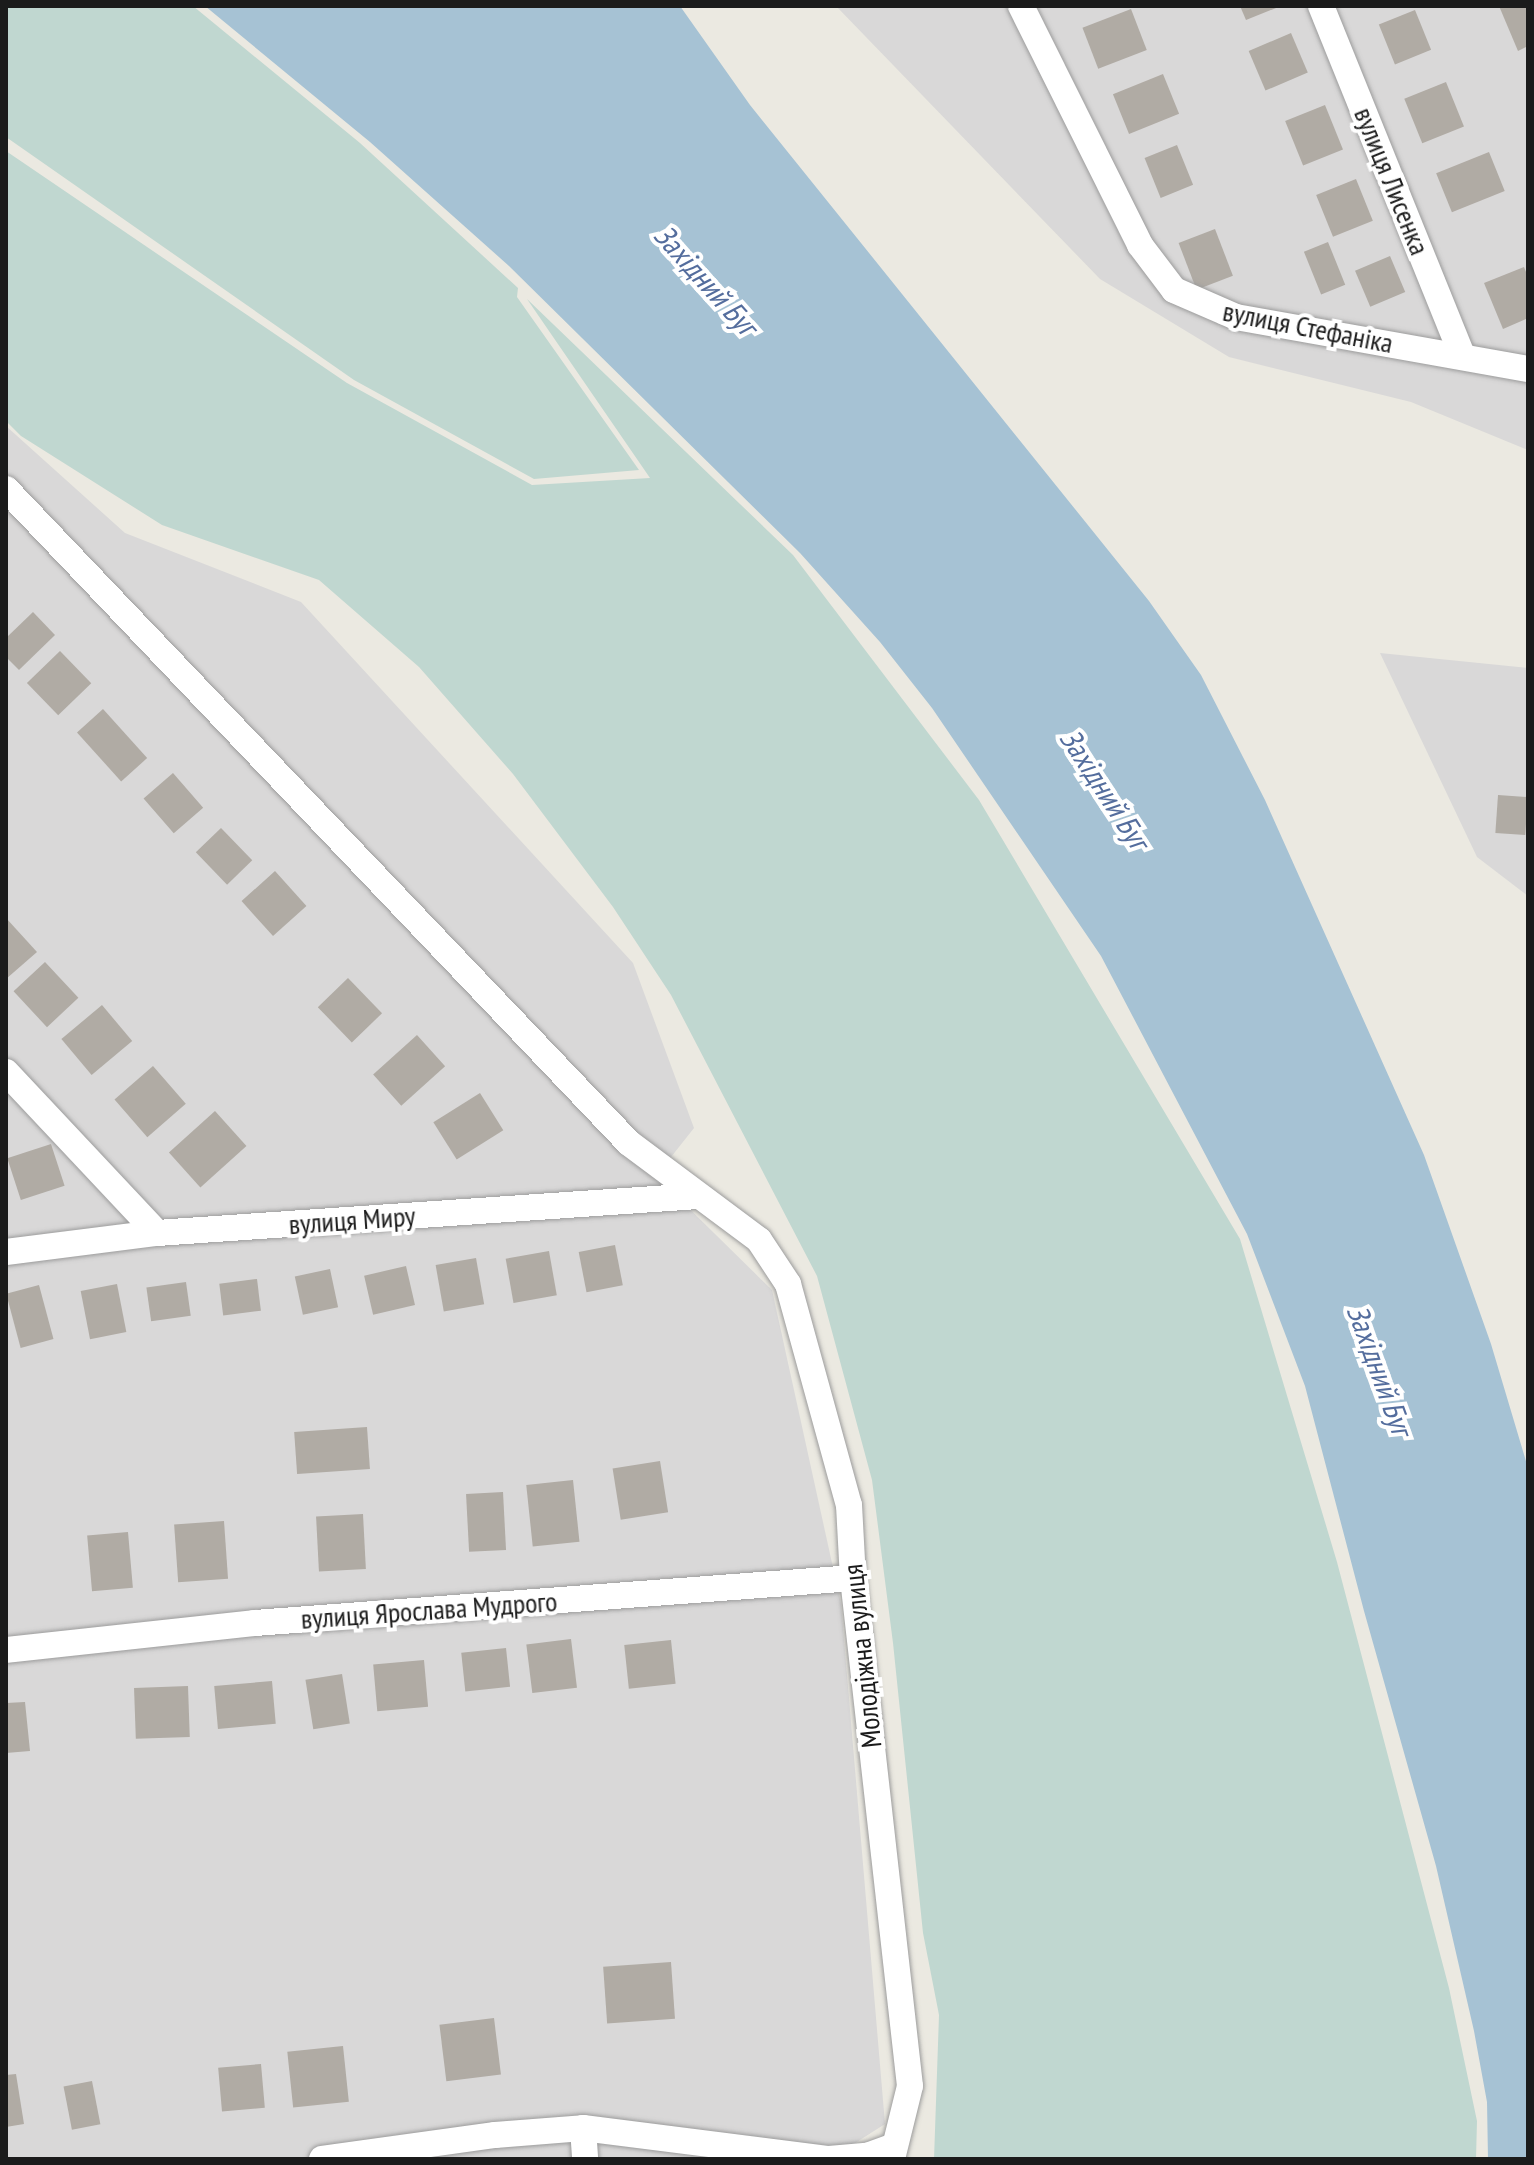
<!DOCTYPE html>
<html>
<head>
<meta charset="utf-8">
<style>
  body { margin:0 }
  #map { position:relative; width:1534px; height:2165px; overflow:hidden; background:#ebe9e1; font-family:"PT Sans Narrow",sans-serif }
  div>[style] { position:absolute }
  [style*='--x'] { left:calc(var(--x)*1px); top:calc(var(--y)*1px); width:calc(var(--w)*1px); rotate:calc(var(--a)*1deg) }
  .residential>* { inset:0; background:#d9d8d8 }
  .wetland>* { inset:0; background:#c0d7d0 }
  .water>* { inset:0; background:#a6c2d4 }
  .building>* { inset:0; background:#b0aba4; transform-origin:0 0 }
  .roads { filter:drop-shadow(0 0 2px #9c9c9c) drop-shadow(0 0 2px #9c9c9c) }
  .minor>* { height:26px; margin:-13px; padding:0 13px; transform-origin:13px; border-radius:13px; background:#fff }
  span { translate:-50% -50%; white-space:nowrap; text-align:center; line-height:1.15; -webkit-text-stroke:8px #fff; paint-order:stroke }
  .street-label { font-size:28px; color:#1b1b1b }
  .water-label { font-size:30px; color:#546d9d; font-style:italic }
  .frame { position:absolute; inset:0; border:8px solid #1b1b1b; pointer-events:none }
</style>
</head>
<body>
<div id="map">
  <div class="residential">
    <i style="clip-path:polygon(836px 6px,1528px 6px,1528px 450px,1411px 402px,1229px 357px,1100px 279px)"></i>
    <i style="clip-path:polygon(6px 426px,125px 533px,301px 602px,633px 963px,694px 1128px,656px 1176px,772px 1290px,841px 1604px,885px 2124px,830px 2159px,6px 2159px)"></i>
    <i style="clip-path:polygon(1380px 653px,1528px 668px,1528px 896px,1477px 857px)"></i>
  </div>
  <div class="wetland">
    <i style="clip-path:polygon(6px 6px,193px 6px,360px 143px,518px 288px,517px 297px,639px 470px,534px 479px,354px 380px,6px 137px)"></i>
    <i style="clip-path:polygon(6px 151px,347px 383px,532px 485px,650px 478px,527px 299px,793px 555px,979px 800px,1240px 1239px,1337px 1562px,1449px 1988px,1477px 2121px,1476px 2159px,934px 2159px,939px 2015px,923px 1933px,893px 1643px,872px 1480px,817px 1276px,671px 995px,613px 907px,513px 774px,419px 667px,319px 580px,162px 525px,21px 436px,6px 421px)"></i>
  </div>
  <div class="water">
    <i style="clip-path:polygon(205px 6px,680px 6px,750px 105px,1149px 601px,1201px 675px,1265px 800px,1424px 1155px,1491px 1344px,1528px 1468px,1528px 2159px,1488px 2159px,1487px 2102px,1474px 2031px,1436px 1866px,1364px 1611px,1305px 1386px,1247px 1234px,1101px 956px,932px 708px,880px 642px,800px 553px,509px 266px,370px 142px)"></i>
  </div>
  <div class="building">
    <i style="clip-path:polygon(1240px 6px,1281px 6px,1246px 20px)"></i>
    <i style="clip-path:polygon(1499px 6px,1528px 6px,1528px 46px,1518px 51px)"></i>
    <i style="left:1131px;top:9px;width:44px;height:52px;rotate:69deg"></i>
    <i style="left:1415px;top:10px;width:43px;height:39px;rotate:68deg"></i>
    <i style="left:1291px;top:33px;width:43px;height:46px;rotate:67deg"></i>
    <i style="left:1163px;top:74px;width:43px;height:54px;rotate:68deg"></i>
    <i style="left:1446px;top:82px;width:48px;height:45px;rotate:68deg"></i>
    <i style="left:1325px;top:105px;width:48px;height:43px;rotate:68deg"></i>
    <i style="left:1177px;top:145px;width:43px;height:35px;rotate:68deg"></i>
    <i style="left:1489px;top:152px;width:42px;height:57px;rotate:68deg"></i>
    <i style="left:1356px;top:179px;width:45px;height:43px;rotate:68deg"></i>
    <i style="left:1215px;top:229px;width:50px;height:39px;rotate:69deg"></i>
    <i style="left:1328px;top:242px;width:46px;height:26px;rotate:68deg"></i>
    <i style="left:1390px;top:256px;width:39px;height:38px;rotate:67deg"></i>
    <i style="clip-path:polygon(1524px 267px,1528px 277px,1528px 318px,1503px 329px,1484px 283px)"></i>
    <i style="clip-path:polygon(33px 612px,55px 635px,19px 670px,6px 657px,6px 638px)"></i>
    <i style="left:60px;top:651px;width:45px;height:46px;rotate:46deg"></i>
    <i style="left:103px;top:709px;width:66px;height:35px;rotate:48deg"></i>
    <i style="left:173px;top:773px;width:46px;height:39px;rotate:49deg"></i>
    <i style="left:1498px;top:795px;width:30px;height:38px;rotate:4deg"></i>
    <i style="left:221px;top:828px;width:45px;height:35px;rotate:46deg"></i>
    <i style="left:275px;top:871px;width:47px;height:45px;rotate:48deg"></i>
    <i style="clip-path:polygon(6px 918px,37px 952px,6px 979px)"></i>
    <i style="left:45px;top:962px;width:49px;height:43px;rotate:47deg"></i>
    <i style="left:348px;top:978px;width:49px;height:42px;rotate:46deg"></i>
    <i style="left:102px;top:1005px;width:47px;height:53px;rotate:50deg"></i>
    <i style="left:417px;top:1035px;width:42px;height:59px;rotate:48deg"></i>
    <i style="left:153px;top:1066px;width:50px;height:51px;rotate:49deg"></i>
    <i style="left:480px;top:1093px;width:44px;height:55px;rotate:58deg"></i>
    <i style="left:215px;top:1111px;width:47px;height:62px;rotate:48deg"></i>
    <i style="left:51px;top:1144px;width:44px;height:46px;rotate:72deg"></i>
    <i style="left:615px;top:1245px;width:41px;height:37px;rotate:79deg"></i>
    <i style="left:549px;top:1251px;width:45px;height:44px;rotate:80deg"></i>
    <i style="left:476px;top:1258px;width:47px;height:41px;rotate:80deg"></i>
    <i style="left:406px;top:1266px;width:40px;height:43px;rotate:77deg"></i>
    <i style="left:330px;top:1269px;width:39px;height:36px;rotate:78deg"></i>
    <i style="left:257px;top:1279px;width:32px;height:38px;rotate:83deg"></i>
    <i style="left:186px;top:1282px;width:34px;height:40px;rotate:82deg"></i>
    <i style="left:117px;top:1284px;width:49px;height:37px;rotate:79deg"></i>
    <i style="left:39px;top:1285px;width:56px;height:34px;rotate:75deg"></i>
    <i style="left:367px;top:1427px;width:42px;height:73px;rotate:86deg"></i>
    <i style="left:660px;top:1461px;width:52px;height:48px;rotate:81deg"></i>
    <i style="left:573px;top:1480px;width:62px;height:47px;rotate:84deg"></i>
    <i style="left:503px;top:1492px;width:58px;height:37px;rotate:87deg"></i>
    <i style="left:363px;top:1514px;width:55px;height:47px;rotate:87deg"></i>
    <i style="left:224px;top:1521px;width:58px;height:50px;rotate:86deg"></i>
    <i style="left:128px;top:1532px;width:56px;height:41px;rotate:85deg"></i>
    <i style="left:571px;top:1639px;width:49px;height:45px;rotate:83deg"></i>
    <i style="left:671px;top:1640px;width:44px;height:47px;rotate:84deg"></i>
    <i style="left:506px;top:1648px;width:39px;height:45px;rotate:84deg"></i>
    <i style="left:424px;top:1660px;width:47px;height:51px;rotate:85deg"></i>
    <i style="left:342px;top:1674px;width:50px;height:37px;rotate:81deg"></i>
    <i style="left:272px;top:1681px;width:43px;height:58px;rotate:85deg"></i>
    <i style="left:188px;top:1686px;width:51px;height:54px;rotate:88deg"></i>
    <i style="clip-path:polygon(25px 1702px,30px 1751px,6px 1753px,6px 1703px)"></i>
    <i style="left:671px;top:1962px;width:57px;height:68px;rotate:86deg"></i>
    <i style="left:494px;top:2018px;width:57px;height:55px;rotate:83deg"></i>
    <i style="left:343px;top:2046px;width:56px;height:56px;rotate:84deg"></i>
    <i style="left:261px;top:2064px;width:44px;height:43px;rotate:85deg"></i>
    <i style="clip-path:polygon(16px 2074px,24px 2124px,6px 2127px,6px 2075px)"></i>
    <i style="left:92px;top:2081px;width:44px;height:29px;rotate:79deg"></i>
  </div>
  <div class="roads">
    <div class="minor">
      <i style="--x:1021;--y:6;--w:267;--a:63.5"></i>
      <i style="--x:1140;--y:245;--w:56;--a:52.9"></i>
      <i style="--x:1174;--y:290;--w:68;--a:23.5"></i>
      <i style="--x:1236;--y:317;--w:297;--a:10.1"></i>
      <i style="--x:1321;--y:6;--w:376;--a:68"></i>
      <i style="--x:6;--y:489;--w:903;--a:46.39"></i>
      <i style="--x:629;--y:1143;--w:162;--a:36.7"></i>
      <i style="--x:759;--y:1240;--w:53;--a:56.6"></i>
      <i style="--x:788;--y:1284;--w:229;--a:74.6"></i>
      <i style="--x:849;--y:1505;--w:73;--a:86.9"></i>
      <i style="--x:853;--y:1578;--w:511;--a:83.6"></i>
      <i style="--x:910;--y:2086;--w:75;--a:103.9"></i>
      <i style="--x:6;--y:1072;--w:221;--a:46.8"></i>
      <i style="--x:6;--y:1252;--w:152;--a:-7.2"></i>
      <i style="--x:157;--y:1233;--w:542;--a:-3.91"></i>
      <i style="--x:6;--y:1650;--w:250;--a:-6.2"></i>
      <i style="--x:255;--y:1623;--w:600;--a:-4.3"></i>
      <i style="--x:583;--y:2128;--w:31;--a:86"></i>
      <i style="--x:322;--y:2159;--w:175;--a:-7.9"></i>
      <i style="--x:495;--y:2135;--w:88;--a:-4.5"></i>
      <i style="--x:583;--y:2128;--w:248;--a:7.2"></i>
      <i style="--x:829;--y:2159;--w:38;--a:-5"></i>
      <i style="--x:867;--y:2156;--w:27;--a:-20"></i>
    </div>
  </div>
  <div class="street-label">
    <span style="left:1392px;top:181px;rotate:68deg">вулиця Лисенка</span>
    <span style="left:1308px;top:327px;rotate:11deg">вулиця Стефаніка</span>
    <span style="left:352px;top:1220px;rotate:-4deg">вулиця Миру</span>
    <span style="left:429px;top:1610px;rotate:-4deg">вулиця Ярослава Мудрого</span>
    <span style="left:862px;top:1656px;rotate:-96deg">Молодіжна вулиця</span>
  </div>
  <div class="water-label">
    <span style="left:706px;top:280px;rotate:48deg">Західний Буг</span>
    <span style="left:1105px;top:789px;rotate:57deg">Західний Буг</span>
    <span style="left:1380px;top:1370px;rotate:70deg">Західний Буг</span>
  </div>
  <div class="frame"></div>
</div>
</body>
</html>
